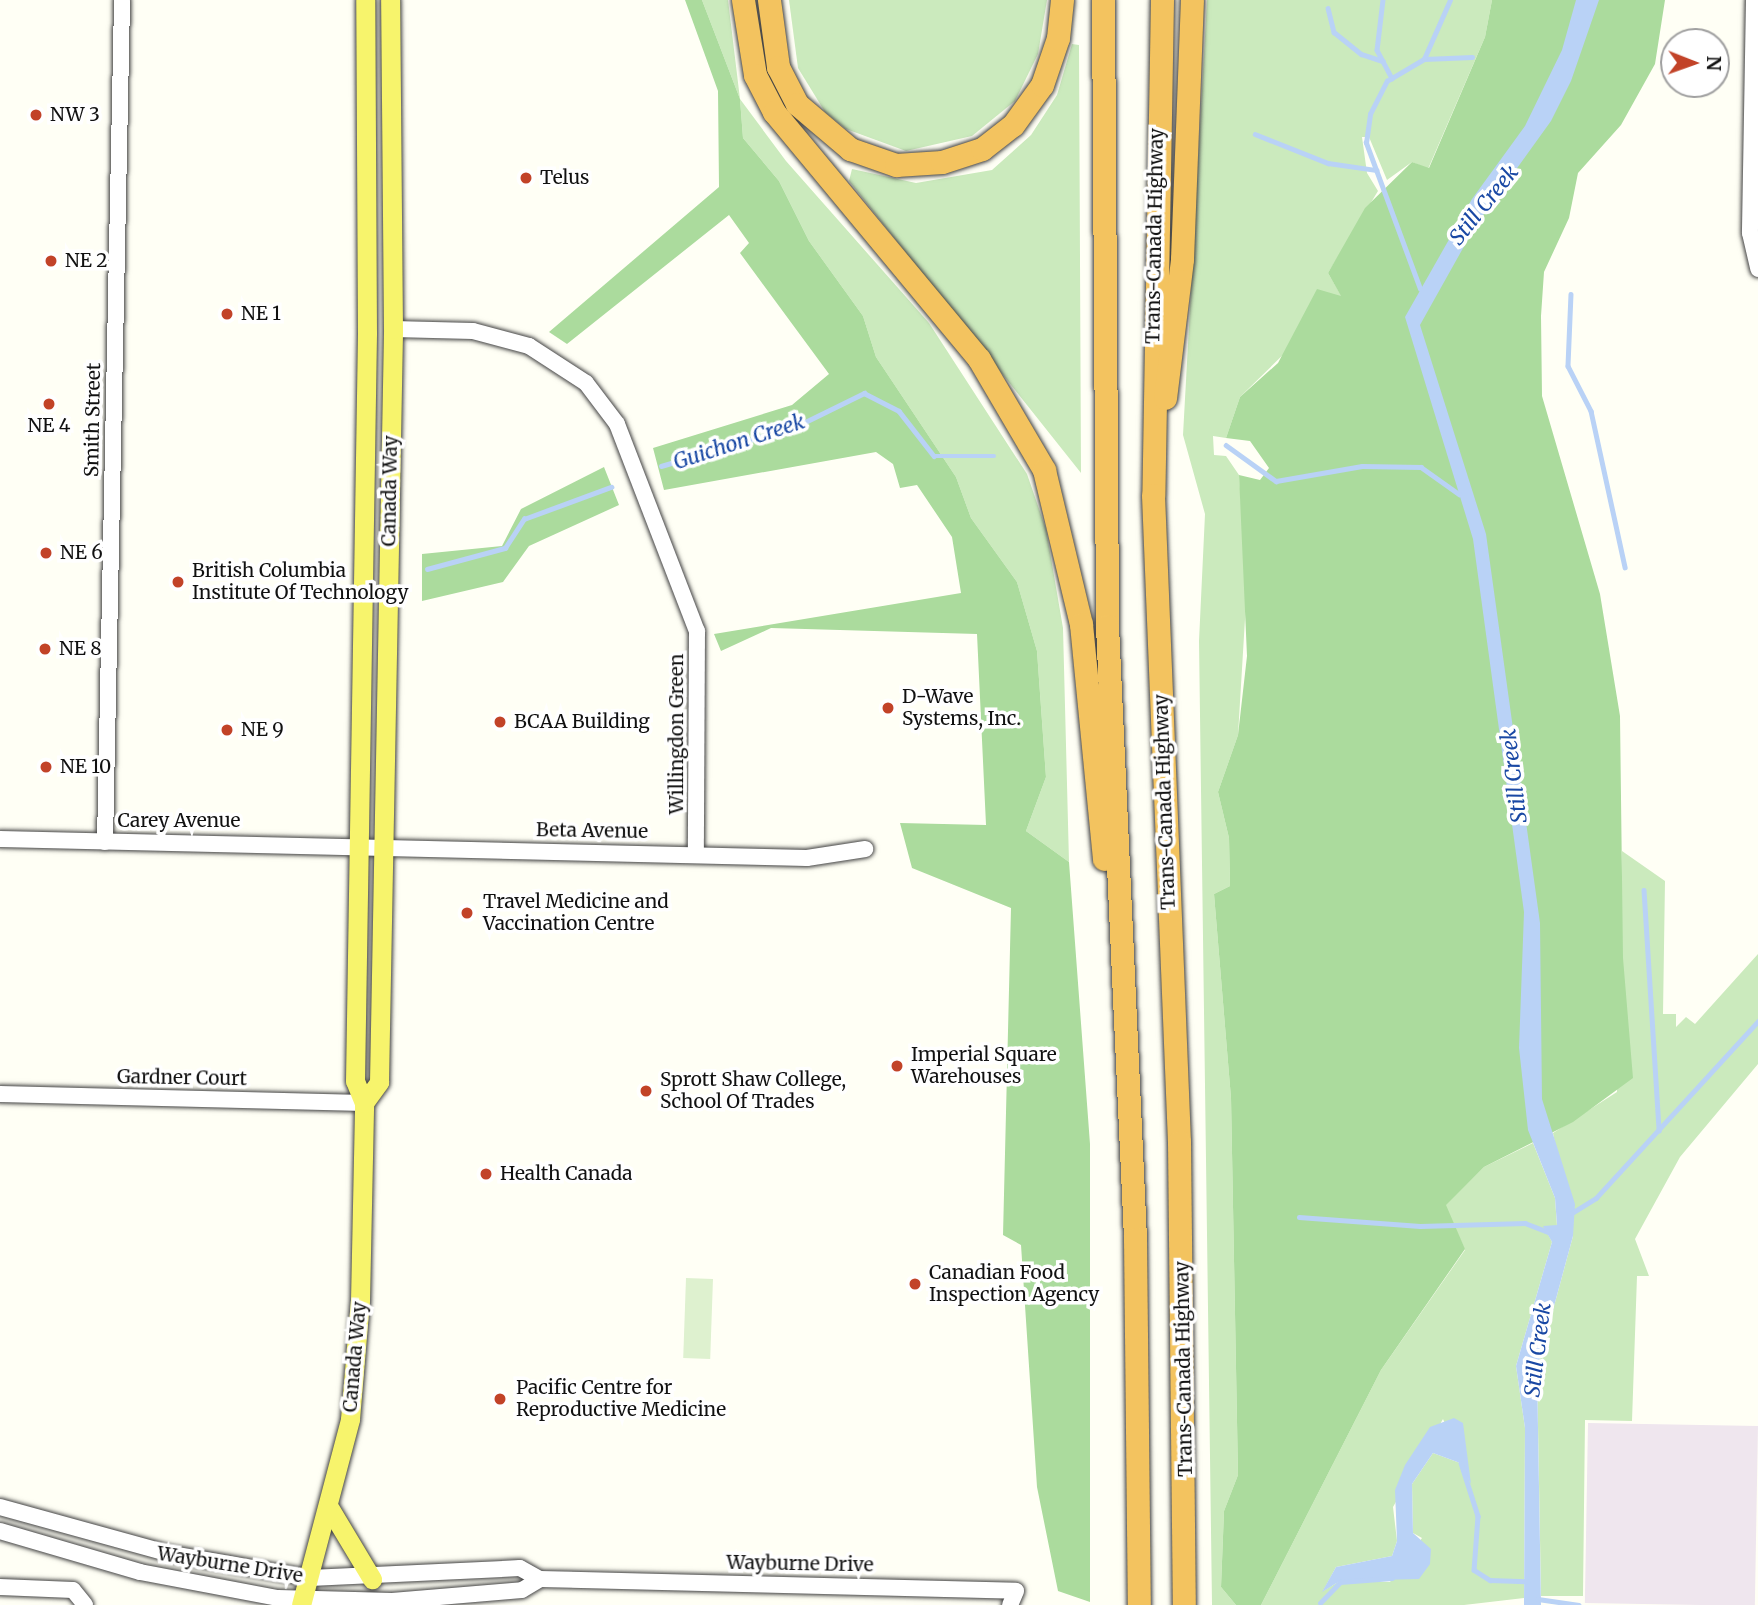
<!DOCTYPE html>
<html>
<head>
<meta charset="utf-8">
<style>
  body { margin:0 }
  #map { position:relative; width:1758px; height:1605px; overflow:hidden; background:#fffff5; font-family:Merriweather,serif }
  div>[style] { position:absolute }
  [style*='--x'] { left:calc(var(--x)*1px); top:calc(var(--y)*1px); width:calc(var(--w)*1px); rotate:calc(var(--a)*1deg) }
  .industrial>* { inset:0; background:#efe6ee; transform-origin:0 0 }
  .green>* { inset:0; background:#cbeabd }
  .forest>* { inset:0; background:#abdb9d }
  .pitch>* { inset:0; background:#def1cf; transform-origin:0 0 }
  .water>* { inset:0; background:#b9d2f6 }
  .stream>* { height:4.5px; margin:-2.25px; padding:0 2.25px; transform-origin:2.25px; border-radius:2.25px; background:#b9d2f6 }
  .roads { filter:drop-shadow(0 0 2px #444) drop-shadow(0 0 2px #444) }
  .minor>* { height:16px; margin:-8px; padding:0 8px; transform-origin:8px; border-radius:8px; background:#fff }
  .major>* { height:19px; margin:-9.5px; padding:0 9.5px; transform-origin:9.5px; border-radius:9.5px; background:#f7f46c }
  .highway>* { height:23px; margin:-11.5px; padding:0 11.5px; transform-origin:11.5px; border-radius:11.5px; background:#f3c35f }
  .dots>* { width:19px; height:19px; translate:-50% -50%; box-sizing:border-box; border:4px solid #fff; border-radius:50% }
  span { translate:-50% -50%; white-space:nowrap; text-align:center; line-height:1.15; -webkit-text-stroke:7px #fff; paint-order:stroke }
  .poi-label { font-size:19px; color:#111 }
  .left { translate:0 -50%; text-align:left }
  .street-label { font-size:19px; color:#111 }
  .water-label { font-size:21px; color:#1948a4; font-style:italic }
  .north { position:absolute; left:1660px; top:28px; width:70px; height:70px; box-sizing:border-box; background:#fff; border:2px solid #a0a0a0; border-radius:50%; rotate:91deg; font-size:19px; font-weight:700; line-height:28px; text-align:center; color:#111 }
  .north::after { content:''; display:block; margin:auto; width:24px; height:32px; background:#c24328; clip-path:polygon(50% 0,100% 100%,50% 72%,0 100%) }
</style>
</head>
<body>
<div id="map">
  <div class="industrial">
    <i style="left:1588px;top:1423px;width:170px;height:180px;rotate:1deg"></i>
  </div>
  <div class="green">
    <i style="clip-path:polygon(702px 0,728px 0,740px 99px,786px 161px,929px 323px,1027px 474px,1046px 529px,1063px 628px,1069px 862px,1026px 831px,1046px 777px,1037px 651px,1017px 582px,971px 518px,956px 477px,876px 357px,863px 316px,809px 241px,779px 181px,743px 138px,740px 99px)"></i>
    <i style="clip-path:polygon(789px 0,1047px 0,1038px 54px,1015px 101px,972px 136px,906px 151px,846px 129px,825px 112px,798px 68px)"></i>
    <i style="clip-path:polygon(1207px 0,1492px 0,1485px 37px,1428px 169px,1412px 162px,1387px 180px,1369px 137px,1362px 137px,1367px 173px,1378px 191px,1328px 273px,1342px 297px,1240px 397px,1226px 438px,1213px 436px,1214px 455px,1226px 456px,1239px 475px,1247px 586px,1238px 735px,1218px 792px,1229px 838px,1230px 886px,1214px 894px,1231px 1098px,1238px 1475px,1224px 1511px,1221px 1587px,1236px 1605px,1212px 1605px,1199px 641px,1205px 514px,1183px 435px)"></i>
    <i style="clip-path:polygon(1072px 44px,1079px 45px,1081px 473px,849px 181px,852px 169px,916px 183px,992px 170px,1031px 135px,1057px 95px)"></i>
    <i style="clip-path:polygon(1622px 851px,1665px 881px,1663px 1014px,1676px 1014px,1676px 1027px,1686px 1017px,1695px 1024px,1758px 954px,1758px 1064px,1680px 1157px,1635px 1239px,1649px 1276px,1637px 1276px,1632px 1421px,1585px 1420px,1583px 1596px,1541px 1596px,1537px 1369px,1573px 1236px,1553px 1133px,1617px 1092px)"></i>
    <i style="clip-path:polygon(evenodd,1533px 1143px,1555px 1198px,1557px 1226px,1544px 1226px,1552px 1242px,1516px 1366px,1525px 1428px,1524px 1598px,1464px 1605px,1261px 1605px,1381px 1370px,1465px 1250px,1445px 1205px,1484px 1167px,1533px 1143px,1443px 1419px,1470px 1482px,1460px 1463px,1433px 1453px,1412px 1484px,1413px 1533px,1422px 1538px,1390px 1582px,1340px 1581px,1323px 1591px,1336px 1567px,1392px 1556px,1397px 1541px,1393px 1507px,1443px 1419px)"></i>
  </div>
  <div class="forest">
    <i style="clip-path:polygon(685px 0,702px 0,740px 99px,743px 138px,779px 181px,809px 241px,863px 316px,876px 357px,956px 477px,971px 518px,1017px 582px,1037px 651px,1046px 777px,1026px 831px,1069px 862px,1090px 1144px,1090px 1602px,1058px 1591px,1037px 1487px,1021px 1245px,1003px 1235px,1011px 908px,912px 868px,900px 823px,986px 825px,977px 634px,771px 628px,721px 651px,714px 634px,961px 593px,952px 537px,917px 485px,900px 488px,893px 464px,876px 452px,664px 490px,653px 448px,792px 405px,829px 374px,740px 253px,749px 243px,729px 215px,567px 344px,549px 332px,719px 187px,718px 91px)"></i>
    <i style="clip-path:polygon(1492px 0,1665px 0,1655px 64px,1621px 125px,1578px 173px,1569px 218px,1544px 272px,1541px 316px,1542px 396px,1600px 594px,1620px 716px,1623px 958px,1633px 1078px,1573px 1122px,1484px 1167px,1446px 1205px,1465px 1249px,1381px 1370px,1261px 1605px,1236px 1605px,1221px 1587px,1224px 1511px,1238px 1475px,1231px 1098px,1214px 894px,1230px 886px,1229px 838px,1218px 792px,1238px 735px,1247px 656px,1239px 475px,1260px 480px,1269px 468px,1250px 441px,1226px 438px,1240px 397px,1278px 363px,1317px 289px,1341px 296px,1328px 273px,1365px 208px,1412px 162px,1429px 168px,1485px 37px)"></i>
    <i style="clip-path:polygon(604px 467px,619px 505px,529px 546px,503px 582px,422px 601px,422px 554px,502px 546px,521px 509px)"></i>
  </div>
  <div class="pitch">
    <i style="left:686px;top:1278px;width:27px;height:80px;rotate:2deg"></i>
  </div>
  <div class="water">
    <i style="clip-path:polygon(1576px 0,1599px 0,1571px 81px,1551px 121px,1476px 225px,1420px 325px,1486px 534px,1540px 923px,1542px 1099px,1575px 1204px,1573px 1236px,1537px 1369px,1541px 1605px,1524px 1605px,1525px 1428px,1516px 1366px,1552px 1242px,1543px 1226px,1557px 1225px,1555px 1198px,1528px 1130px,1519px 1048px,1524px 912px,1473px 539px,1405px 317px,1472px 199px,1525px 126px,1562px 50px)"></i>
    <i style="clip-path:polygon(1454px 1418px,1463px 1423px,1471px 1484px,1460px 1463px,1433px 1453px,1412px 1484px,1413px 1533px,1431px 1549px,1430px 1564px,1419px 1579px,1340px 1581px,1322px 1592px,1336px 1567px,1392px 1556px,1397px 1541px,1395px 1490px,1405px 1465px,1430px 1427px)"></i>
  </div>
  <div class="stream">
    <i style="--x:1383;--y:0;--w:50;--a:96.8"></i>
    <i style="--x:1377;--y:50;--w:32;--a:62"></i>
    <i style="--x:1328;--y:8;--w:25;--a:76"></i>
    <i style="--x:1334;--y:32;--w:35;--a:39"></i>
    <i style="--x:1361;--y:54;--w:23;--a:18"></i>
    <i style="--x:1424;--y:59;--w:48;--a:-2.4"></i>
    <i style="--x:1255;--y:134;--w:79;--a:21.7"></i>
    <i style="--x:1328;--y:163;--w:49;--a:8.3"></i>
    <i style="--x:1420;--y:289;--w:156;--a:-110.3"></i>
    <i style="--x:1366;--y:143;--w:29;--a:-82"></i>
    <i style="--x:1370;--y:114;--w:37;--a:-63"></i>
    <i style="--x:1387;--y:81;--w:43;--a:-30.7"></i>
    <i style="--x:1424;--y:59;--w:64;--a:-66.2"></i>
    <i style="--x:1571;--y:294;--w:72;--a:92.4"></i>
    <i style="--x:1568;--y:366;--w:51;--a:62.9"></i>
    <i style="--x:1591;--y:411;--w:160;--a:77.7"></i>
    <i style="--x:1226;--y:445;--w:62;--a:35.8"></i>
    <i style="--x:1276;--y:481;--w:87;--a:-9.9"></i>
    <i style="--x:1362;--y:466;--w:59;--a:1"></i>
    <i style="--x:1421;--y:467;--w:47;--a:35.4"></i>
    <i style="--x:661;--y:466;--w:142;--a:-16.4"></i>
    <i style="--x:797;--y:426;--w:75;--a:-26.2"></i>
    <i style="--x:864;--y:393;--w:39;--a:27"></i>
    <i style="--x:899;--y:411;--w:57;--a:52.1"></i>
    <i style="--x:934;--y:456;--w:60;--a:0"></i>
    <i style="--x:427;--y:569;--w:81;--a:-15.1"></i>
    <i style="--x:505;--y:548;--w:35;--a:-57"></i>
    <i style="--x:524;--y:519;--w:93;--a:-20.2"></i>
    <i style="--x:1644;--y:890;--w:241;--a:86.4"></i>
    <i style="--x:1572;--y:1213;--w:28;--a:-32"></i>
    <i style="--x:1596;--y:1198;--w:240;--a:-47.5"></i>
    <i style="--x:1299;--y:1217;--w:121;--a:4.3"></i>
    <i style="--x:1420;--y:1226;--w:105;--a:-1.6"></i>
    <i style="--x:1525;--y:1223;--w:25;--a:21"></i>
    <i style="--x:1461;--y:1463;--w:56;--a:72.2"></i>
    <i style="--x:1478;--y:1516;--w:54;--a:94.2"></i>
    <i style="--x:1474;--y:1570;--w:19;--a:32"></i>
    <i style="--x:1490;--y:1580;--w:38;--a:2"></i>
    <i style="--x:1538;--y:1599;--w:41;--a:8.3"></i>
    <i style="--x:1320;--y:1603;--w:29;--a:-46"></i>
    <i style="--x:1340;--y:1582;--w:52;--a:-4.4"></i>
  </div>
  <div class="roads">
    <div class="minor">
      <i style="--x:1754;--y:0;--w:233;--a:91"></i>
      <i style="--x:1750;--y:233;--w:37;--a:77"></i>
      <i style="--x:393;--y:329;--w:80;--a:1.4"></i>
      <i style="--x:473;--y:331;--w:58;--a:15"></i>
      <i style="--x:529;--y:346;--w:68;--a:33"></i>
      <i style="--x:586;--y:383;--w:51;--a:52.9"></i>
      <i style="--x:617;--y:424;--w:222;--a:68.9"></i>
      <i style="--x:697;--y:631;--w:224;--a:90.3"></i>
      <i style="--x:0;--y:839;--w:807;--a:1.35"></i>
      <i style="--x:807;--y:858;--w:59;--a:-8.8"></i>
      <i style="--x:105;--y:842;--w:842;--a:-88.84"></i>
      <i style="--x:0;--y:1094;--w:364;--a:1.4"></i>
      <i style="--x:0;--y:1507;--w:177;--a:15.4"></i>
      <i style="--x:171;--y:1554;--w:141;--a:9.8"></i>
      <i style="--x:310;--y:1578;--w:210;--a:-2.7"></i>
      <i style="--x:520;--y:1568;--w:23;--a:29"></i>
      <i style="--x:540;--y:1579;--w:476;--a:1.4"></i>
      <i style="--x:1016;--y:1591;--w:15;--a:113"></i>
      <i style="--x:0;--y:1531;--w:146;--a:16.3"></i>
      <i style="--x:140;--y:1572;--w:140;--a:10.7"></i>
      <i style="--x:278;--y:1598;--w:114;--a:1.5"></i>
      <i style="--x:392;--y:1601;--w:130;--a:-4.8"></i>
      <i style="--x:522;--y:1590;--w:21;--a:-31"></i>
      <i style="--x:0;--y:1587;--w:73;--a:2.4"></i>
      <i style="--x:73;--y:1590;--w:19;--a:51"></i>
    </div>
    <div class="major">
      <i style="--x:364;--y:1103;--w:26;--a:-54"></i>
      <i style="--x:379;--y:1082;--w:753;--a:-88.93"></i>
      <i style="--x:393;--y:329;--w:329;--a:-90.5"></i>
      <i style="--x:330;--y:1509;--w:82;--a:59"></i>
      <i style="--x:301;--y:1605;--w:192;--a:-75.2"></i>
      <i style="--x:350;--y:1419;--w:118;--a:-85.2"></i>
      <i style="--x:360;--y:1301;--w:198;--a:-88.8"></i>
      <i style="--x:364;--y:1103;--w:24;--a:-112"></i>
      <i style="--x:355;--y:1081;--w:748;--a:-89.08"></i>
      <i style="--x:367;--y:333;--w:333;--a:-90.3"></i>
    </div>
    <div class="highway">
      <i style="--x:743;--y:0;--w:76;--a:80.9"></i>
      <i style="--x:755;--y:75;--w:42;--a:62.8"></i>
      <i style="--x:774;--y:112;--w:321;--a:50.3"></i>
      <i style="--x:979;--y:359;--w:129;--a:59.6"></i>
      <i style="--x:1044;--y:470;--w:158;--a:76.5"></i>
      <i style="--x:1081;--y:624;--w:236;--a:84.4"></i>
      <i style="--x:769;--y:0;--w:68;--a:82.3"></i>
      <i style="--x:778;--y:67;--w:42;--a:62.8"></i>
      <i style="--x:797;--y:104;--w:70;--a:40.3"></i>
      <i style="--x:850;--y:149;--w:49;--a:19.2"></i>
      <i style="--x:896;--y:165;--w:46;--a:-3.7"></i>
      <i style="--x:942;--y:162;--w:42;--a:-18"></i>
      <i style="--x:982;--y:149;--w:39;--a:-38"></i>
      <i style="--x:1013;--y:125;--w:49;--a:-54.1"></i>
      <i style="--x:1042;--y:85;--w:50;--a:-71.2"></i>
      <i style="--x:1058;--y:38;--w:38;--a:-84"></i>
      <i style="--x:1103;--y:0;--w:626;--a:89.63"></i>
      <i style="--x:1107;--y:626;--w:614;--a:87.38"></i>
      <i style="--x:1135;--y:1239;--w:366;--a:89.4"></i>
      <i style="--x:1162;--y:0;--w:495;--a:91"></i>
      <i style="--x:1153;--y:495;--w:648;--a:87.7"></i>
      <i style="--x:1179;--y:1142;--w:463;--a:89.4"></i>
      <i style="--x:1165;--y:398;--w:140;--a:-83"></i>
      <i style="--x:1182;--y:259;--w:259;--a:-87.8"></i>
    </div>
  </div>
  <div class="dots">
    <i style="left:36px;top:115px;background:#c24328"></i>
    <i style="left:526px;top:178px;background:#c24328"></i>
    <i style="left:51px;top:261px;background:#c24328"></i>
    <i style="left:227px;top:314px;background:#c24328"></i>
    <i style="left:49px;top:404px;background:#c24328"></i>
    <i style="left:46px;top:553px;background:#c24328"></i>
    <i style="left:178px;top:582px;background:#c24328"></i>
    <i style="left:45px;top:649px;background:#c24328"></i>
    <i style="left:888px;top:708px;background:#c24328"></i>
    <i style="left:500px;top:722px;background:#c24328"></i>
    <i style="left:227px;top:730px;background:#c24328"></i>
    <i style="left:46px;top:767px;background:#c24328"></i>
    <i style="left:467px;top:913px;background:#c24328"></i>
    <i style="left:897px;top:1066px;background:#c24328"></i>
    <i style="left:646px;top:1091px;background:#c24328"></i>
    <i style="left:486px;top:1174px;background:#c24328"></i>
    <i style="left:915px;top:1284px;background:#c24328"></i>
    <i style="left:500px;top:1399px;background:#c24328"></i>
  </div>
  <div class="poi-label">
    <span class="left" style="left:50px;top:115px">NW 3</span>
    <span class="left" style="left:540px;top:178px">Telus</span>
    <span class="left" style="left:65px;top:261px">NE 2</span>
    <span class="left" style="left:241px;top:314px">NE 1</span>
    <span style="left:49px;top:426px">NE 4</span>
    <span class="left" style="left:60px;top:553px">NE 6</span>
    <span class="left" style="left:192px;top:582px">British Columbia<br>Institute Of Technology</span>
    <span class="left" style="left:59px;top:649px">NE 8</span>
    <span class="left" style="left:902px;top:708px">D-Wave<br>Systems, Inc.</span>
    <span class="left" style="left:514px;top:722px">BCAA Building</span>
    <span class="left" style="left:241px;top:730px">NE 9</span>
    <span class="left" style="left:60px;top:767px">NE 10</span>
    <span class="left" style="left:483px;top:913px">Travel Medicine and<br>Vaccination Centre</span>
    <span class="left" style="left:911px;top:1066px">Imperial Square<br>Warehouses</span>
    <span class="left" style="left:660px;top:1091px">Sprott Shaw College,<br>School Of Trades</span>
    <span class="left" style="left:500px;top:1174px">Health Canada</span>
    <span class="left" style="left:929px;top:1284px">Canadian Food<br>Inspection Agency</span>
    <span class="left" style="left:516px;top:1399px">Pacific Centre for<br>Reproductive Medicine</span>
  </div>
  <div class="street-label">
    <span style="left:1155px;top:236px;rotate:-89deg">Trans-Canada Highway</span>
    <span style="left:93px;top:420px;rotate:-89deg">Smith Street</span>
    <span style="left:390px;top:491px;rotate:-89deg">Canada Way</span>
    <span style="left:677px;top:734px;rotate:-90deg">Willingdon Green</span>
    <span style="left:1165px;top:802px;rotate:-92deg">Trans-Canada Highway</span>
    <span style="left:179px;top:821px">Carey Avenue</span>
    <span style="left:592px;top:831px;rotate:1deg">Beta Avenue</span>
    <span style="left:182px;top:1078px;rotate:1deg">Gardner Court</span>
    <span style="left:355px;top:1357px;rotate:-85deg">Canada Way</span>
    <span style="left:1184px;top:1369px;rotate:-91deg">Trans-Canada Highway</span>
    <span style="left:800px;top:1564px;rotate:1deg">Wayburne Drive</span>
    <span style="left:230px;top:1565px;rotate:9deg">Wayburne Drive</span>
  </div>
  <div class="water-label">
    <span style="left:1484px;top:205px;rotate:-51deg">Still Creek</span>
    <span style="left:739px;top:442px;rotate:-18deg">Guichon Creek</span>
    <span style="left:1514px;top:776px;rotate:-97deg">Still Creek</span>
    <span style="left:1538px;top:1350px;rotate:-83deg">Still Creek</span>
  </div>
  <div class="north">N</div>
</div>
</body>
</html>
